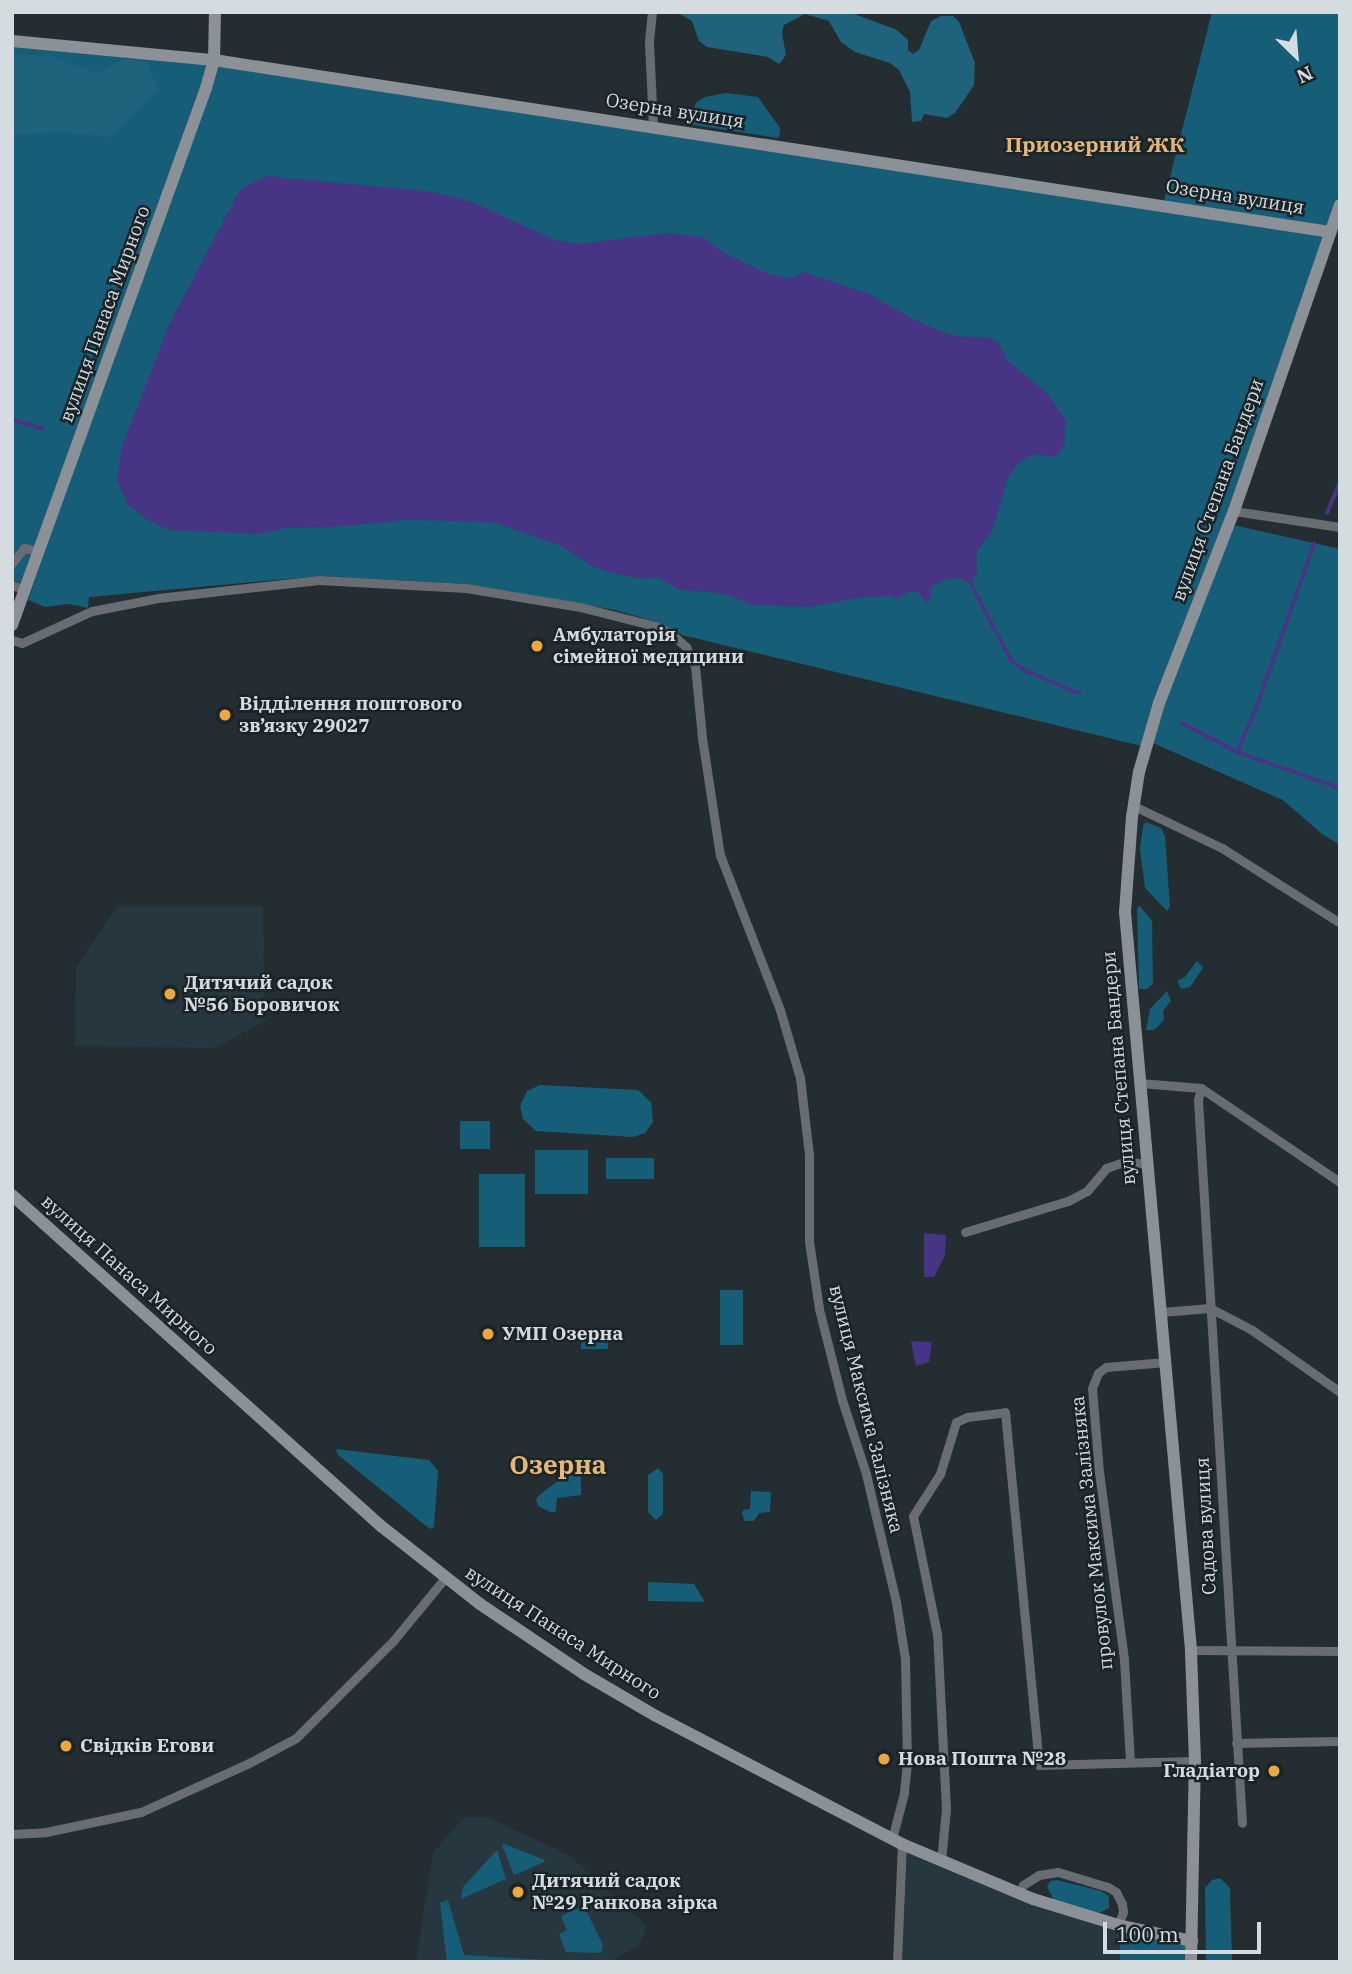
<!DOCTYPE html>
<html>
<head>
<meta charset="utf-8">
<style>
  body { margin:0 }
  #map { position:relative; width:1352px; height:1974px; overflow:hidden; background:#242e32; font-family:"IBM Plex Serif",serif }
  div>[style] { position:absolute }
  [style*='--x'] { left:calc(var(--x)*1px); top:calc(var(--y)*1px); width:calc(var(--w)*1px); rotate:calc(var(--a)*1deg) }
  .built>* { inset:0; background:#26373f }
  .green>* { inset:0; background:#165d77; transform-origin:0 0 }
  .forest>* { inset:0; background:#1f627c }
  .water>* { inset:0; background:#483484 }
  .stream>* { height:3.5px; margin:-1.75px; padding:0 1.75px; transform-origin:1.75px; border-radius:1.75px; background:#483484 }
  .street>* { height:9px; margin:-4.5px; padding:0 4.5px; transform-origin:4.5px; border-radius:4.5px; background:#696c70 }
  .secondary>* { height:12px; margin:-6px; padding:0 6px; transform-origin:6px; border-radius:6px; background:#8c9097 }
  .dots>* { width:19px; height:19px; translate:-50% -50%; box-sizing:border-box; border:4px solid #1a2428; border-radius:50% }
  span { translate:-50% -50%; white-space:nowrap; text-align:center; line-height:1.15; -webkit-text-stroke:5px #1a2428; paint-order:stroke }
  .street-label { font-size:19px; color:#d5dcdf }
  .poi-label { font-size:19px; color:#d5dcdf; font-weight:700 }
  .left { translate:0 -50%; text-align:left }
  .right { translate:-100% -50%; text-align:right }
  .neighbourhood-label { font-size:21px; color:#e7b675; font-weight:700 }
  .district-label { font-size:26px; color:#e7b675; font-weight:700 }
  .frame { position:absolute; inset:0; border:14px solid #d5dcdf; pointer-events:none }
  .north { position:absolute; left:1261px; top:21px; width:70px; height:70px; -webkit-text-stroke:5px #1a2428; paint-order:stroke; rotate:155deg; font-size:19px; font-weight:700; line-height:28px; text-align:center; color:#d5dcdf }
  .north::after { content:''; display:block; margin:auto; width:24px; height:32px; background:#d5dcdf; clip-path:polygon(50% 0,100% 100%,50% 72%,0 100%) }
  .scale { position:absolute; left:1103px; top:1922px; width:158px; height:32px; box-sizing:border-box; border:4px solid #d5dcdf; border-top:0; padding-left:9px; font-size:21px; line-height:24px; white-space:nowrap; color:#d5dcdf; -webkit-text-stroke:5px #1a2428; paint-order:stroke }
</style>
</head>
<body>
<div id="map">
  <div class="built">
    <i style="clip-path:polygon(118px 906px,263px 906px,265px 1021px,215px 1048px,75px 1046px,76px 967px)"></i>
    <i style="clip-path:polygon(464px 1817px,489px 1817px,571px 1857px,647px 1926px,640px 1944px,610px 1962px,416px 1962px,433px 1853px)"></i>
    <i style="clip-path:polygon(907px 1851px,1120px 1930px,1120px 1962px,902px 1962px)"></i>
  </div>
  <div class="green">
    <i style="clip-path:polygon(1212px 12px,1340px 12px,1340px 191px,1327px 226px,1164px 201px)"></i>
    <i style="clip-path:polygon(12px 46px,208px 64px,22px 584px,12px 580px)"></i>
    <i style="clip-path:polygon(217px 65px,1324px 235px,1229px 509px,1142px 746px,682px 635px,657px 622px,615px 610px,467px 584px,319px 576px,89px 597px,88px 608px,68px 604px,45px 607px,28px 600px)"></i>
    <i style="clip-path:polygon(726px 93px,758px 97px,780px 128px,779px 138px,693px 125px,689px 118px,696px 103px,705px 97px)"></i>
    <i style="clip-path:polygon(1233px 525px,1340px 549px,1340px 845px,1322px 834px,1283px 800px,1153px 743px,1164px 705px)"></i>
    <i style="clip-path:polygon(1146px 822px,1161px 828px,1165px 836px,1170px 907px,1167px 911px,1145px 888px,1140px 849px,1143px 826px)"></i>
    <i style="clip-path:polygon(1140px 906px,1152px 921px,1153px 984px,1147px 989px,1139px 989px,1137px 908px)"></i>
    <i style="clip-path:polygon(1197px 961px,1203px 968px,1190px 987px,1181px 989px,1177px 981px,1185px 977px)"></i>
    <i style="clip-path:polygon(1167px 991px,1171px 1001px,1163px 1011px,1164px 1020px,1154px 1030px,1146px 1030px,1150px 1009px)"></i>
    <i style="clip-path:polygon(540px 1085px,638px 1090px,651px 1102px,653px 1122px,645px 1133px,633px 1137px,536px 1131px,523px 1119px,520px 1106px,527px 1091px)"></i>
    <i style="left:460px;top:1121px;width:30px;height:28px"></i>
    <i style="left:588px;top:1150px;width:44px;height:53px;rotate:90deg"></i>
    <i style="left:654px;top:1158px;width:21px;height:48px;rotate:90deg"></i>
    <i style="left:479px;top:1174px;width:46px;height:73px"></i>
    <i style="left:720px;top:1290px;width:23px;height:55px"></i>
    <i style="left:581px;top:1331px;width:27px;height:18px"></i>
    <i style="clip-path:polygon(336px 1449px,429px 1460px,438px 1471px,434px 1527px,430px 1529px,338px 1455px)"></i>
    <i style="clip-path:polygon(581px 1463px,581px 1495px,557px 1498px,556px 1511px,552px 1513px,538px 1506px,536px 1499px,542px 1493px)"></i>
    <i style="clip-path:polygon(658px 1468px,663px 1474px,663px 1514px,656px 1520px,648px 1512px,648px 1475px)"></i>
    <i style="clip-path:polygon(751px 1491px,771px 1492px,770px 1512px,759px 1513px,754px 1521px,745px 1521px,742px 1514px,743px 1510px,750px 1509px)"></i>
    <i style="clip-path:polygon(648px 1582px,694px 1584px,705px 1602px,648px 1601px)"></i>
    <i style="clip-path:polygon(504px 1844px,545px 1860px,544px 1862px,514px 1875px,502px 1845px)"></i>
    <i style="clip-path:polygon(497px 1850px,506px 1879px,461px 1899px,463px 1887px)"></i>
    <i style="clip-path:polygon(1220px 1878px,1230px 1888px,1232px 1962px,1206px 1962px,1205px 1888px,1212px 1880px)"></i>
    <i style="clip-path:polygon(1057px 1880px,1101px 1891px,1109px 1896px,1109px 1908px,1099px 1913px,1054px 1900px,1047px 1887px,1050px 1881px)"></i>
    <i style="clip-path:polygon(448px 1900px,464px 1955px,580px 1962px,447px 1962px,440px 1903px)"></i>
    <i style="clip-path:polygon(584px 1906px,603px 1945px,601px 1953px,566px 1952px,559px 1934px,567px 1930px,561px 1916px)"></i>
    <i style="clip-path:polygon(1120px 1930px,1187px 1945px,1187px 1962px,1120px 1962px)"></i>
  </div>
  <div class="forest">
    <i style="clip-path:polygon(676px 12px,849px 12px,897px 30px,908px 40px,908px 50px,913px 54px,919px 50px,931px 21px,941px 16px,953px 16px,959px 22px,975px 63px,974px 85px,955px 113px,947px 118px,924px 114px,921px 121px,912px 122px,910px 92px,899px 70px,890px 63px,855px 52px,841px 42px,829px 21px,805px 14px,784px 25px,782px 33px,786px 55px,779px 64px,768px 57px,707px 47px,699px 41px,692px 21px)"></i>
    <i style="clip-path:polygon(12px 54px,52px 56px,97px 73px,124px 59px,147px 62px,158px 90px,111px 137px,68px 133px,12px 134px)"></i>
  </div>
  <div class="water">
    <i style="clip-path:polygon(267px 176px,433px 192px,475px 203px,554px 240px,580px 244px,667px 233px,703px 237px,724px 253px,766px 273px,789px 279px,804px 272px,869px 294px,917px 321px,953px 336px,990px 338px,999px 343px,1008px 361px,1049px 395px,1066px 421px,1064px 445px,1060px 453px,1053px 457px,1035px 454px,1018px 463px,1008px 479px,992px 531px,977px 552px,977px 573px,971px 583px,958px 578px,947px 579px,931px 587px,930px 601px,926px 603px,919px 593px,911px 591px,897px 599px,890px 596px,856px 598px,809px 607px,753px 605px,725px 594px,678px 589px,657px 577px,643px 579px,612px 573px,592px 566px,561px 546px,493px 522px,408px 520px,333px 527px,286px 528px,259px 534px,170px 530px,149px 521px,128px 505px,117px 481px,122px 447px,169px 325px,236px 197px,243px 187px)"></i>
    <i style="clip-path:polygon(924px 1233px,946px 1235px,945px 1255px,934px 1277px,924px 1277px)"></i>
    <i style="clip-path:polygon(911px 1341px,932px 1342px,929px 1362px,916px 1366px)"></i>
  </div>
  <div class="stream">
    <i style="--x:12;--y:419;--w:32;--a:18"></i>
    <i style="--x:1327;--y:513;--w:34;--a:-67"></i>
    <i style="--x:971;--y:583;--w:87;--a:62.5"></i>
    <i style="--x:1011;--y:660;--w:19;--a:36"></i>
    <i style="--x:1026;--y:671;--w:57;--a:22.5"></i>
    <i style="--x:1182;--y:723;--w:62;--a:27.8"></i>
    <i style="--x:1237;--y:752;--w:109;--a:19.3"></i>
    <i style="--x:1237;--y:752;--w:47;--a:-66.2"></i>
    <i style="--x:1256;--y:709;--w:175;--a:-70.6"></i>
  </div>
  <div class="street">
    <i style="--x:652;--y:12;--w:30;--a:96"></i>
    <i style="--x:649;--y:42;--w:85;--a:87.3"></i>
    <i style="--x:1234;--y:511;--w:107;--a:8.6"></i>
    <i style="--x:12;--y:563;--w:19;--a:-51"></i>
    <i style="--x:24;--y:548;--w:16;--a:11"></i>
    <i style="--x:12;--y:585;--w:14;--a:21"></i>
    <i style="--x:12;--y:640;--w:10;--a:17"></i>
    <i style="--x:22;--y:643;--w:77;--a:-24.6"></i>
    <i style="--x:92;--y:611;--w:67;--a:-11.1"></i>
    <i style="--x:158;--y:598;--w:162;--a:-6.4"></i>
    <i style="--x:319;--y:580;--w:147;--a:3.1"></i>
    <i style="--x:466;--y:588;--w:116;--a:9.5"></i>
    <i style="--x:580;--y:607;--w:77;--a:14.2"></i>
    <i style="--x:655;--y:626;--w:15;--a:23"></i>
    <i style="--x:669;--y:632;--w:23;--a:41"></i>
    <i style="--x:686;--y:647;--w:21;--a:65"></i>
    <i style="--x:695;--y:666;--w:72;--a:84.4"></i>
    <i style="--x:702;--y:738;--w:118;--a:81.3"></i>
    <i style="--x:720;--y:855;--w:166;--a:68.8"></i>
    <i style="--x:780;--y:1010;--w:71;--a:73.6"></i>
    <i style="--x:800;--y:1078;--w:78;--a:83.3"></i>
    <i style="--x:809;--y:1155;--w:86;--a:90"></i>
    <i style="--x:809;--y:1241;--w:69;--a:81.6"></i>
    <i style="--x:819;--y:1309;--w:94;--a:75.8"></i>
    <i style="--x:842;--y:1400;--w:78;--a:72"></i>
    <i style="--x:866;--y:1474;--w:131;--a:76.8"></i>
    <i style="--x:896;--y:1602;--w:58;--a:81"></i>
    <i style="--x:905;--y:1659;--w:104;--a:88.9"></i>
    <i style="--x:907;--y:1763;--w:30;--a:96"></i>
    <i style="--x:904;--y:1793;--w:48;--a:104.6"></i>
    <i style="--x:1134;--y:806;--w:98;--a:25.5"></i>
    <i style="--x:1222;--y:848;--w:140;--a:32.4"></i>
    <i style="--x:1140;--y:1083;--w:61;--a:4.7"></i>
    <i style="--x:1201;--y:1088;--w:168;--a:34.1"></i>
    <i style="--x:1201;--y:1088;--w:12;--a:104"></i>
    <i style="--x:1198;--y:1100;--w:724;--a:86.52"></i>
    <i style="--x:965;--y:1232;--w:108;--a:-16.8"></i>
    <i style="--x:1068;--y:1201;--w:21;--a:-28"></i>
    <i style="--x:1087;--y:1191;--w:30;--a:-50"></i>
    <i style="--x:1106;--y:1168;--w:21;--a:-19"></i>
    <i style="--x:1126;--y:1161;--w:20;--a:9"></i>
    <i style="--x:1210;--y:1308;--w:47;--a:27.6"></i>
    <i style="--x:1252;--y:1330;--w:108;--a:35.2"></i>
    <i style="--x:1162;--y:1312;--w:48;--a:-4.8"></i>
    <i style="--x:1191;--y:1650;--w:149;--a:0.4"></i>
    <i style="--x:1236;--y:1743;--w:104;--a:-1.1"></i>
    <i style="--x:1130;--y:1761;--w:102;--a:-93.4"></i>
    <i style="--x:1124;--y:1659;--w:189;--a:-97.6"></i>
    <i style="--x:1099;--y:1472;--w:84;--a:-94.8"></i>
    <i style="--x:1092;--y:1388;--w:16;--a:-68"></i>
    <i style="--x:1098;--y:1373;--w:10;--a:-37"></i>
    <i style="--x:1106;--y:1367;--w:60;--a:-4.8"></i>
    <i style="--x:12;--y:1834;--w:34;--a:-3"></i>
    <i style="--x:46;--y:1832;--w:97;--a:-11.9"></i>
    <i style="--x:141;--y:1812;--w:116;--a:-24.4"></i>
    <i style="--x:247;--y:1764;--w:55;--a:-28"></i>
    <i style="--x:296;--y:1738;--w:137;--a:-45"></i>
    <i style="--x:393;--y:1641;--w:82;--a:-50.5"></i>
    <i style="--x:941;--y:1861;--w:52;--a:-84.5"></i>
    <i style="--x:946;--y:1809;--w:175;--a:-92.9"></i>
    <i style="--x:937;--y:1634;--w:120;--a:-101.5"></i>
    <i style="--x:913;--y:1516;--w:50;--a:-57.3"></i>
    <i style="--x:940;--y:1474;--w:54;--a:-72.9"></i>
    <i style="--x:956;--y:1422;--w:12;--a:-24"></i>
    <i style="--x:967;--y:1417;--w:38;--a:-7"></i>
    <i style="--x:1005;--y:1412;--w:355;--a:84.5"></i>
    <i style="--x:1039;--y:1765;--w:156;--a:-1.5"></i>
    <i style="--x:1019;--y:1893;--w:9;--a:-63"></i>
    <i style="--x:1023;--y:1885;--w:19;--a:-32"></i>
    <i style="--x:1039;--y:1875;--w:19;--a:-9"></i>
    <i style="--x:1058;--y:1872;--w:52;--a:16.7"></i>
    <i style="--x:1108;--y:1887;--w:9;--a:32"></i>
    <i style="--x:1116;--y:1892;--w:13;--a:63"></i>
    <i style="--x:1122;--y:1904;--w:8;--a:83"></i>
    <i style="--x:1123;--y:1912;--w:14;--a:111"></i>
    <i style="--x:897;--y:1962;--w:118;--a:-87.6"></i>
  </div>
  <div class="secondary">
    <i style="--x:12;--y:41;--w:203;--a:5.4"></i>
    <i style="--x:214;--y:60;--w:1129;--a:8.76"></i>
    <i style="--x:12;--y:625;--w:571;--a:-70.14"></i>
    <i style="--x:206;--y:88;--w:29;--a:-74"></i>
    <i style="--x:214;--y:60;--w:48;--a:-88.8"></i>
    <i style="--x:12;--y:1195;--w:496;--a:41.9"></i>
    <i style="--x:381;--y:1526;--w:126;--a:38.2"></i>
    <i style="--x:480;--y:1604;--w:125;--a:33.9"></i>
    <i style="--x:584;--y:1674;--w:83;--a:30.3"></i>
    <i style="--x:656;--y:1716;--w:277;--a:27.5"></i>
    <i style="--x:902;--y:1844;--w:142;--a:22.8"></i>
    <i style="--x:1033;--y:1899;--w:89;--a:17"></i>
    <i style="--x:1118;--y:1925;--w:76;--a:12.2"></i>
    <i style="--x:1191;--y:1962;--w:201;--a:-88.9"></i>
    <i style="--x:1195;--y:1761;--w:111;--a:-92.1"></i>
    <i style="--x:1191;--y:1650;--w:741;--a:-95.11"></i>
    <i style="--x:1125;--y:912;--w:95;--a:-85.8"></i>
    <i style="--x:1132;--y:817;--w:46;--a:-81.2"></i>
    <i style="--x:1139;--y:772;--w:72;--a:-73.8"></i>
    <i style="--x:1159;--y:703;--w:206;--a:-68.7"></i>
    <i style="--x:1234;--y:511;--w:324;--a:-70.9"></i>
  </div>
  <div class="dots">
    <i style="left:537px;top:646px;background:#efa73d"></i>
    <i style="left:225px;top:715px;background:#efa73d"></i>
    <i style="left:170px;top:994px;background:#efa73d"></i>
    <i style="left:488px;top:1334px;background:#efa73d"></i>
    <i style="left:66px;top:1746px;background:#efa73d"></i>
    <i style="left:884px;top:1759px;background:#efa73d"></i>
    <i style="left:1274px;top:1771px;background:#efa73d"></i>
    <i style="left:518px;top:1892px;background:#efa73d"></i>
  </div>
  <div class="street-label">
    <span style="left:675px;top:111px;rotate:9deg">Озерна вулиця</span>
    <span style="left:1235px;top:197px;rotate:9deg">Озерна вулиця</span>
    <span style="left:105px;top:314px;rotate:-70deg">вулиця Панаса Мирного</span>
    <span style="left:1218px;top:490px;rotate:-70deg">вулиця Степана Бандери</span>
    <span style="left:1119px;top:1068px;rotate:-95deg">вулиця Степана Бандери</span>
    <span style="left:129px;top:1275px;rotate:42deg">вулиця Панаса Мирного</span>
    <span style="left:866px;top:1409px;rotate:76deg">вулиця Максима Залізняка</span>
    <span style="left:1206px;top:1526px;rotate:-93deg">Садова вулиця</span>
    <span style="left:1092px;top:1533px;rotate:-96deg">провулок Максима Залізняка</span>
    <span style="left:563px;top:1633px;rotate:33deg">вулиця Панаса Мирного</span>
  </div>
  <div class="poi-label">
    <span class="left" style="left:553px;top:646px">Амбулаторія<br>сімейної медицини</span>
    <span class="left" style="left:239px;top:715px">Відділення поштового<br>зв’язку 29027</span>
    <span class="left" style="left:184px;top:994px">Дитячий садок<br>№56 Боровичок</span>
    <span class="left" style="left:502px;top:1334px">УМП Озерна</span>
    <span class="left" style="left:80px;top:1746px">Свідків Егови</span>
    <span class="left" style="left:898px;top:1759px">Нова Пошта №28</span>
    <span class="right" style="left:1260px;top:1771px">Гладіатор</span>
    <span class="left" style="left:532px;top:1892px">Дитячий садок<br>№29 Ранкова зірка</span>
  </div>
  <div class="neighbourhood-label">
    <span style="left:1095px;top:144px">Приозерний ЖК</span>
  </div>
  <div class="district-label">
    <span style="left:558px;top:1465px">Озерна</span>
  </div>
  <div class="frame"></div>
  <div class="north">N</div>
  <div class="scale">100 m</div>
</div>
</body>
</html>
